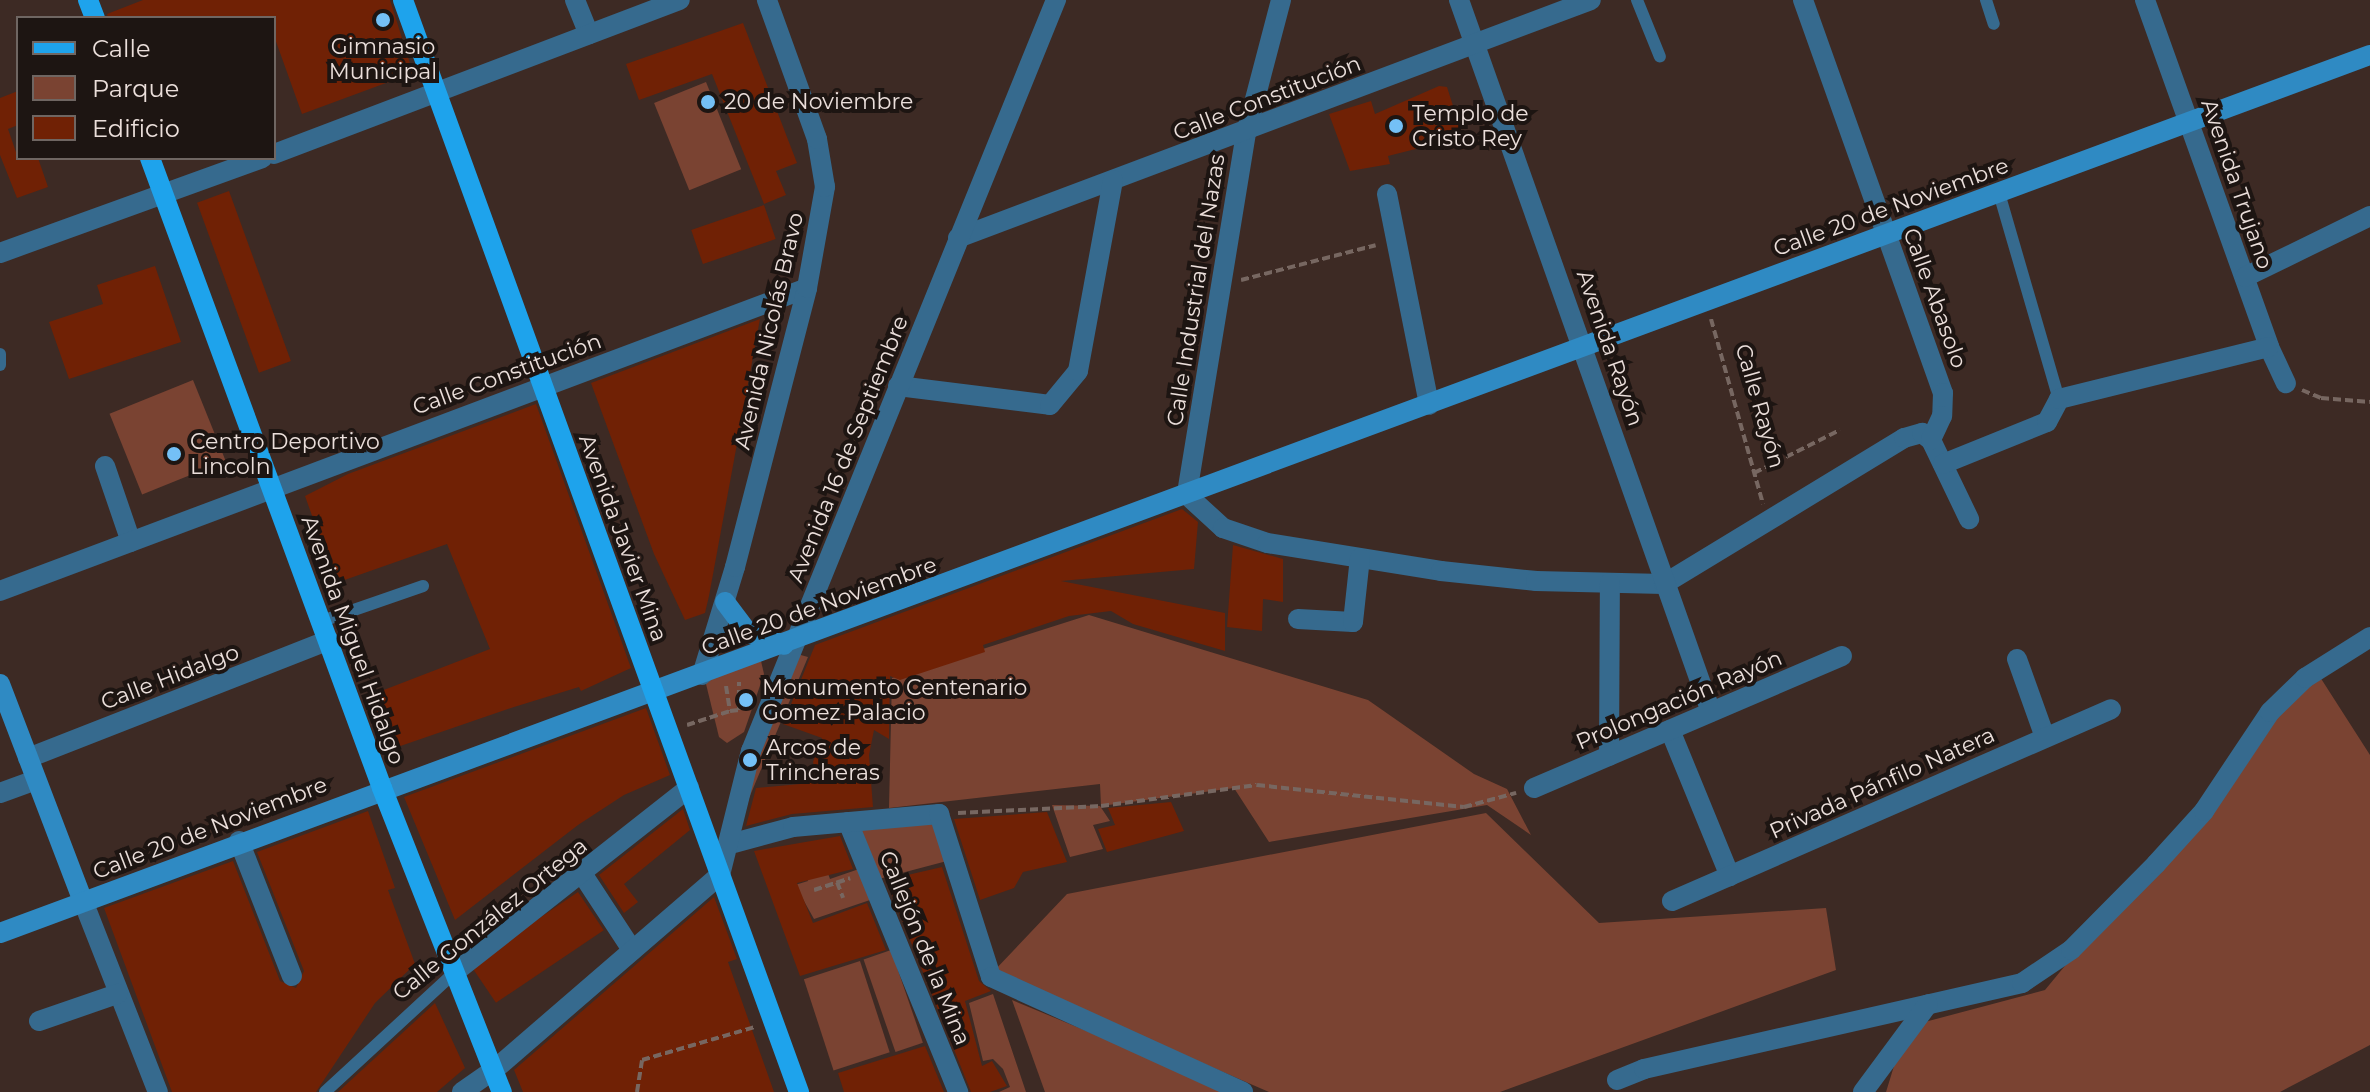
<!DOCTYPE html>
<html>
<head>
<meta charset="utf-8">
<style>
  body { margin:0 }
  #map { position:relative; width:2370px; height:1092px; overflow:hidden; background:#3d2a24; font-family:Montserrat,sans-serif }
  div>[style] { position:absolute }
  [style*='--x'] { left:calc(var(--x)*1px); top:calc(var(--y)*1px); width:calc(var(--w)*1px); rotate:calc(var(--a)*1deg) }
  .green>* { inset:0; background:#7a4332; transform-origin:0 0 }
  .building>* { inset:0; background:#702105; transform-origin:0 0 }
  .path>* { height:4px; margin-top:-2px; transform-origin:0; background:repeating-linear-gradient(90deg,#776761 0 8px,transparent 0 12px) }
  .lane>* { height:12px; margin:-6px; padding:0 6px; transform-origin:6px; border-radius:6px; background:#366a8e }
  .street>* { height:20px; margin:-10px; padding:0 10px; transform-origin:10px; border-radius:10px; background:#366a8e }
  .secondary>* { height:20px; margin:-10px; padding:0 10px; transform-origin:10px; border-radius:10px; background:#2f8ac3 }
  .primary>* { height:20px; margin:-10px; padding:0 10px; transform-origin:10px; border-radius:10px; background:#1ea3ec }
  .dots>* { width:22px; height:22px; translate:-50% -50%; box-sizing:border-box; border:4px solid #1d1512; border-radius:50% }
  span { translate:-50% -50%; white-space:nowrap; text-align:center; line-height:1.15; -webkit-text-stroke:8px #1d1512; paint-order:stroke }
  .poi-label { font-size:22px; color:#ebdfdb }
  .left { translate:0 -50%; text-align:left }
  .street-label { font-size:22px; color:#ebdfdb }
  .legend { position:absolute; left:16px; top:16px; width:260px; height:144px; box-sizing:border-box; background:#1d1512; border:2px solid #6f6662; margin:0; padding:10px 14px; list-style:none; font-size:24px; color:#ebdfdb }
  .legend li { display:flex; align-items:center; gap:16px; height:40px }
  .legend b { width:40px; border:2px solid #6f6662 }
</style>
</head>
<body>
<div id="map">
  <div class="green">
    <i style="left:706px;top:82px;width:94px;height:56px;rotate:68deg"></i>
    <i style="left:193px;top:380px;width:87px;height:90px;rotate:68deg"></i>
    <i style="clip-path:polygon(1089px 615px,1368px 700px,1474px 774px,1507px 789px,1531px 835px,1487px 805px,1269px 842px,1234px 788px,1101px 806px,1100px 784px,889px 808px,892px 678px)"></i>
    <i style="clip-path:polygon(790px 652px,808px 657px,739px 822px)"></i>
    <i style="clip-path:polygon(761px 661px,764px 674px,744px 732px,727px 743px,719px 737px,706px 684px,710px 678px)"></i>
    <i style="clip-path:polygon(2320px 677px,2370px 755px,2370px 1045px,2280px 1092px,1886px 1092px,1906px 1027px,2045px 990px,2277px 709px)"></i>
    <i style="clip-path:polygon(1052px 805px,1100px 806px,1110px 821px,1093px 825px,1103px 849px,1070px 857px)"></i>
    <i style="clip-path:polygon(1486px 813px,1599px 923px,1826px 908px,1836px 970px,1500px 1092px,1269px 1092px,993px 972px,1067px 894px)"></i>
    <i style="clip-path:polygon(936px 818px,947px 861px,875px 880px,854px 825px)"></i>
    <i style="clip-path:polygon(822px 857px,830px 879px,859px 869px,870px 900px,814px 919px,795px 885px,808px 881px,802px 863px)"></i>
    <i style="left:891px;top:950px;width:98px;height:29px;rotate:71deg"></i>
    <i style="left:860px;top:961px;width:96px;height:59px;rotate:72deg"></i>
    <i style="clip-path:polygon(993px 994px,1026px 1092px,999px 1092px,1010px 1087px,1003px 1069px,993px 1059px,983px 1061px,969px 1003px)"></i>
    <i style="clip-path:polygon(1012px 1000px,1233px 1092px,1045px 1092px)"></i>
  </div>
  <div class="building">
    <i style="clip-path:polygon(143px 0,390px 0,413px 73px,302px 114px,274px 36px,274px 18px,108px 18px,107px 14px)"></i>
    <i style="clip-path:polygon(743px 23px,797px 163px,776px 171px,786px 195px,764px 204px,712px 74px,639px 100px,626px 64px)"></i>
    <i style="clip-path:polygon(1439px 86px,1447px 87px,1463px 137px,1388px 156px,1390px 164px,1350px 171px,1329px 114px,1371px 101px,1375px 114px)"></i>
    <i style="clip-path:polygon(18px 91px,18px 125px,8px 129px,18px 158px,38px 158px,48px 187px,17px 198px,0 155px,0 98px)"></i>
    <i style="left:229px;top:191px;width:181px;height:34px;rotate:70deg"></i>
    <i style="left:764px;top:205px;width:36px;height:77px;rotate:71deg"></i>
    <i style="clip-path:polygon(155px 266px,181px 342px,69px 379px,49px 322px,103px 304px,97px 285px)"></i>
    <i style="clip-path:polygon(760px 319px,709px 596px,705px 613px,685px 620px,654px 554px,591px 383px)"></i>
    <i style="clip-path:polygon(536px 404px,631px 668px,581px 691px,579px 687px,514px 707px,383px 752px,363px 698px,490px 649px,447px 544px,336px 583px,305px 496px,348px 474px)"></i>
    <i style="clip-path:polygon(1182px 509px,1198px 522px,1194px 569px,1061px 581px,1225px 613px,1225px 651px,1133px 624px,1111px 611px,1069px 616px,983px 645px,985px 652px,900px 680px,890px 676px,889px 739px,874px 730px,869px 755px,873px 807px,792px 814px,746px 826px,756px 788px,800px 784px,801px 777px,817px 779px,813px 762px,822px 738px,783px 724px,815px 645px)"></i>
    <i style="clip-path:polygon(1233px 545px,1283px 559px,1283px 602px,1263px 599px,1262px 631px,1227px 627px)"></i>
    <i style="clip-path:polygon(646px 708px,670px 775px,624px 795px,578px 825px,455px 920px,404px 797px)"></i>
    <i style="clip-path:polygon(1171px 802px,1184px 831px,1107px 852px,1098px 829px,1115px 825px,1108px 808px)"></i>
    <i style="clip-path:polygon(683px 809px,690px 830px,624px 884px,638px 902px,624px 913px,599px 875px)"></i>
    <i style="clip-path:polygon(368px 811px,395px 888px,388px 890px,415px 964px,375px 1003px,316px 1092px,172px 1092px,104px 908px,233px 861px,280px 981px,296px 988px,304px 971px,257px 852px)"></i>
    <i style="clip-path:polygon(1047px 812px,1067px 862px,1023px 872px,1014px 888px,980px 900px,954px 819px)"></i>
    <i style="clip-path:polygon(840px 836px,853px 869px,797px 883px,813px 923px,867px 903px,886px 950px,800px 976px,754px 851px)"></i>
    <i style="clip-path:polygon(942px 867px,979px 981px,991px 991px,965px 1001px,982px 1066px,992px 1061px,1007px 1086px,990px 1092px,971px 1092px,886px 880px)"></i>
    <i style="left:578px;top:892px;width:46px;height:130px;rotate:56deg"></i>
    <i style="clip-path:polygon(714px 897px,737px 959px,728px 962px,774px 1092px,523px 1092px,514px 1070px)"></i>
    <i style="clip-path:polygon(435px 1003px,465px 1068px,437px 1092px,338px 1092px)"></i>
    <i style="clip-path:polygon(925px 1046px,944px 1092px,844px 1092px,838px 1073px)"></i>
  </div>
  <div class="path">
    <i style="--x:1241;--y:280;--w:139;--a:-14.5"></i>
    <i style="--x:1711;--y:319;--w:192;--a:74.3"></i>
    <i style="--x:2302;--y:390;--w:21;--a:23"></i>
    <i style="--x:2321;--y:398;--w:49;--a:4.7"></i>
    <i style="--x:1754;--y:473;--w:96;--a:-26.6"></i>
    <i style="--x:726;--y:686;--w:25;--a:81"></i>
    <i style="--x:730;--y:711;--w:9;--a:-6"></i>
    <i style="--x:739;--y:710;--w:28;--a:-90"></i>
    <i style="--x:687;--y:725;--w:45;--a:-18"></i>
    <i style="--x:958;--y:813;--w:143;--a:-2.8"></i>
    <i style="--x:1101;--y:806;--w:157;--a:-7.7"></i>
    <i style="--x:1257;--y:785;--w:208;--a:6.1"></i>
    <i style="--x:1464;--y:807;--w:54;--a:-15.1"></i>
    <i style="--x:837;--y:882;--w:17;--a:69"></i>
    <i style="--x:814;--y:890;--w:38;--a:-18"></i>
    <i style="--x:637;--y:1092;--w:32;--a:-81"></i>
    <i style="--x:642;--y:1060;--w:118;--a:-16.3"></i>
  </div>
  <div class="lane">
    <i style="--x:1637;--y:0;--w:61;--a:68"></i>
    <i style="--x:1986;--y:0;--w:25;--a:72"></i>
    <i style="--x:1999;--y:193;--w:215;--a:73.8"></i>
    <i style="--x:0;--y:354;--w:11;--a:90"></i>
    <i style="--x:322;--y:621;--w:107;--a:-19.1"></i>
    <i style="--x:325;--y:1092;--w:177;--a:-42.7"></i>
  </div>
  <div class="street">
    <i style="--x:575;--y:0;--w:37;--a:68"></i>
    <i style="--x:1281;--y:0;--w:138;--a:104.7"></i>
    <i style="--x:1246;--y:133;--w:367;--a:99.3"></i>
    <i style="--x:1187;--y:495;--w:49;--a:42.5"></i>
    <i style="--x:1223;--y:528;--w:46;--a:18.8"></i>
    <i style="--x:1267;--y:543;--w:176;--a:9.1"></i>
    <i style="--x:1441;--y:571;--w:96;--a:6"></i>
    <i style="--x:1536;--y:581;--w:128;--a:1.3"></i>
    <i style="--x:1664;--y:584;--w:281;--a:-31.3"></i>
    <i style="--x:1904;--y:438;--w:19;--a:-16"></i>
    <i style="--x:1922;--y:433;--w:11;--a:38"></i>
    <i style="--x:1931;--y:440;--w:88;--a:64.3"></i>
    <i style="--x:1459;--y:0;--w:755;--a:70.51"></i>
    <i style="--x:1803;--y:0;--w:417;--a:70.4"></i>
    <i style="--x:1943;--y:393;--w:23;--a:92"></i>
    <i style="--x:1942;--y:416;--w:26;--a:115"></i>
    <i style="--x:2145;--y:0;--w:368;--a:70.3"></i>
    <i style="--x:2269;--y:347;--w:40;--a:65"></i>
    <i style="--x:274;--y:154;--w:434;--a:-20.8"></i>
    <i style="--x:1387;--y:194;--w:215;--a:78.7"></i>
    <i style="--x:958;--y:238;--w:676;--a:-20.61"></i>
    <i style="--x:0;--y:253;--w:279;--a:-19.9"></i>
    <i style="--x:2245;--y:277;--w:139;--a:-26"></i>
    <i style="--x:898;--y:386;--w:153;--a:7.1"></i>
    <i style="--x:1050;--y:405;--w:44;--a:-50.5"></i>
    <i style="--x:1078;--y:371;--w:194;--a:-79.6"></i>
    <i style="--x:1943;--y:464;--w:112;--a:-22"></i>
    <i style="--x:2047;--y:422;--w:26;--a:-62"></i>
    <i style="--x:2059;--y:399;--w:216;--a:-13.9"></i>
    <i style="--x:105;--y:466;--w:80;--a:71.1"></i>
    <i style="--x:0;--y:591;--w:862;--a:-20.58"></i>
    <i style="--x:1298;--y:619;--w:55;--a:3.1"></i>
    <i style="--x:1353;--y:622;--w:64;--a:-83.8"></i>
    <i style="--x:2017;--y:659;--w:83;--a:70.3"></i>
    <i style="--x:702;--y:675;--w:113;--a:-73"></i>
    <i style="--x:735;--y:567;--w:288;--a:-75.5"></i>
    <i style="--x:807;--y:288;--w:103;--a:-79.9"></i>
    <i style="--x:825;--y:187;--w:49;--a:-99.5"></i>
    <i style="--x:817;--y:139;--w:148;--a:-109.8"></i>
    <i style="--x:1670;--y:730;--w:158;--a:67.7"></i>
    <i style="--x:1609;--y:756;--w:173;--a:-89.7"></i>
    <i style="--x:28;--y:758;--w:323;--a:-21.4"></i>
    <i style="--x:1534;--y:788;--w:335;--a:-23.2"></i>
    <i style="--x:0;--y:793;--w:38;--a:-20"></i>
    <i style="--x:848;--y:822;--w:292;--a:67.8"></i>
    <i style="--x:239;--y:841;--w:145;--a:68.6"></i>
    <i style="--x:730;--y:844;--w:65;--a:-15.1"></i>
    <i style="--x:793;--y:827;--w:147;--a:-5.1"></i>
    <i style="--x:939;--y:814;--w:171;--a:72.3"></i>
    <i style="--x:991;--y:977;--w:277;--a:24.5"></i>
    <i style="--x:583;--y:875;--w:90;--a:56.8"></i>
    <i style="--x:83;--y:901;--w:205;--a:68.6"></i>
    <i style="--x:1672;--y:901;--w:479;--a:-23.6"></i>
    <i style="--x:455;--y:972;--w:298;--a:-38.2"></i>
    <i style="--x:39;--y:1021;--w:83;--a:-19.1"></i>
    <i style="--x:1617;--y:1080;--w:29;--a:-22"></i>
    <i style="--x:1644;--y:1069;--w:388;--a:-12.8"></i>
    <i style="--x:2022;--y:983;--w:59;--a:-34"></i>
    <i style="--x:2071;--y:950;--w:121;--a:-45.3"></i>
    <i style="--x:2156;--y:864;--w:72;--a:-47.8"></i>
    <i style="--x:2204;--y:811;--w:119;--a:-56.3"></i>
    <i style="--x:2270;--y:712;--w:49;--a:-44.2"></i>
    <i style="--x:2305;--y:678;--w:77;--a:-32.2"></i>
    <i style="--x:462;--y:1092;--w:39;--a:-35"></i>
    <i style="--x:494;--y:1070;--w:298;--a:-40.8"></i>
    <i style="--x:720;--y:875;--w:128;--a:-76"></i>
    <i style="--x:751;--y:751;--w:811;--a:-67.9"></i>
    <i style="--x:1863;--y:1092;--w:109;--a:-53.5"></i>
  </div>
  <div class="secondary">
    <i style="--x:725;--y:602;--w:39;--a:53"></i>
    <i style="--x:748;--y:633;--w:38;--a:18"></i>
    <i style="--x:0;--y:684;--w:232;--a:69.1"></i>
    <i style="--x:0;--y:933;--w:2527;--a:-20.33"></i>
  </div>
  <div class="primary">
    <i style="--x:88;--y:0;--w:19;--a:69"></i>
    <i style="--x:403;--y:0;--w:1162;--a:70.07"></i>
    <i style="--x:150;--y:158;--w:671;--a:69.78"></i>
    <i style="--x:382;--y:788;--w:327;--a:68.5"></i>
  </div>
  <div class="dots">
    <i style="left:383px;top:20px;background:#74c0f6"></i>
    <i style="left:708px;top:102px;background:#74c0f6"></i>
    <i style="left:1396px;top:126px;background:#74c0f6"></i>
    <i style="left:174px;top:454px;background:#74c0f6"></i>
    <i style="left:746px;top:700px;background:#74c0f6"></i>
    <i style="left:750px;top:760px;background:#74c0f6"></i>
  </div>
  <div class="poi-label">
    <span style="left:383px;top:59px">Gimnasio<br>Municipal</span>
    <span class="left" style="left:724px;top:102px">20 de Noviembre</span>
    <span class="left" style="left:1412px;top:126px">Templo de<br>Cristo Rey</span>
    <span class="left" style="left:190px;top:454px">Centro Deportivo<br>Lincoln</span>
    <span class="left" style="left:762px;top:700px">Monumento Centenario<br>Gomez Palacio</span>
    <span class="left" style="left:766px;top:760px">Arcos de<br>Trincheras</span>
  </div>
  <div class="street-label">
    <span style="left:1267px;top:98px;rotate:-21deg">Calle Constitución</span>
    <span style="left:2237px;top:184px;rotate:71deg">Avenida Trujano</span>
    <span style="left:1891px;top:207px;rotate:-20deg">Calle 20 de Noviembre</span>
    <span style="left:1196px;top:290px;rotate:-81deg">Calle Industrial del Nazas</span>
    <span style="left:1935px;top:298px;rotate:70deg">Calle Abasolo</span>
    <span style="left:769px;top:331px;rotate:-77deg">Avenida Nicolás Bravo</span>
    <span style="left:1610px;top:348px;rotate:71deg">Avenida Rayón</span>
    <span style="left:507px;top:374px;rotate:-20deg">Calle Constitución</span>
    <span style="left:1760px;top:406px;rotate:74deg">Calle Rayón</span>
    <span style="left:848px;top:449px;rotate:-68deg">Avenida 16 de Septiembre</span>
    <span style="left:623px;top:538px;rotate:70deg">Avenida Javier Mina</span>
    <span style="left:819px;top:606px;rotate:-20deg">Calle 20 de Noviembre</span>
    <span style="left:353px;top:640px;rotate:70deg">Avenida Miguel Hidalgo</span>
    <span style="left:170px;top:677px;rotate:-21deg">Calle Hidalgo</span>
    <span style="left:1679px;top:700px;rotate:-23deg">Prolongación Rayón</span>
    <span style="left:1882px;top:783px;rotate:-24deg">Privada Pánfilo Natera</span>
    <span style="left:210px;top:828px;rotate:-21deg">Calle 20 de Noviembre</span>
    <span style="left:490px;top:919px;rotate:-39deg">Calle González Ortega</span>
    <span style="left:925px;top:948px;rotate:68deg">Callejón de la Mina</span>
  </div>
  <ul class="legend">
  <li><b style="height:10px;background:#1ea3ec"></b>Calle</li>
  <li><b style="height:22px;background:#7a4332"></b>Parque</li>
  <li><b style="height:22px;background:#702105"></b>Edificio</li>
  </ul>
</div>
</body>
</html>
